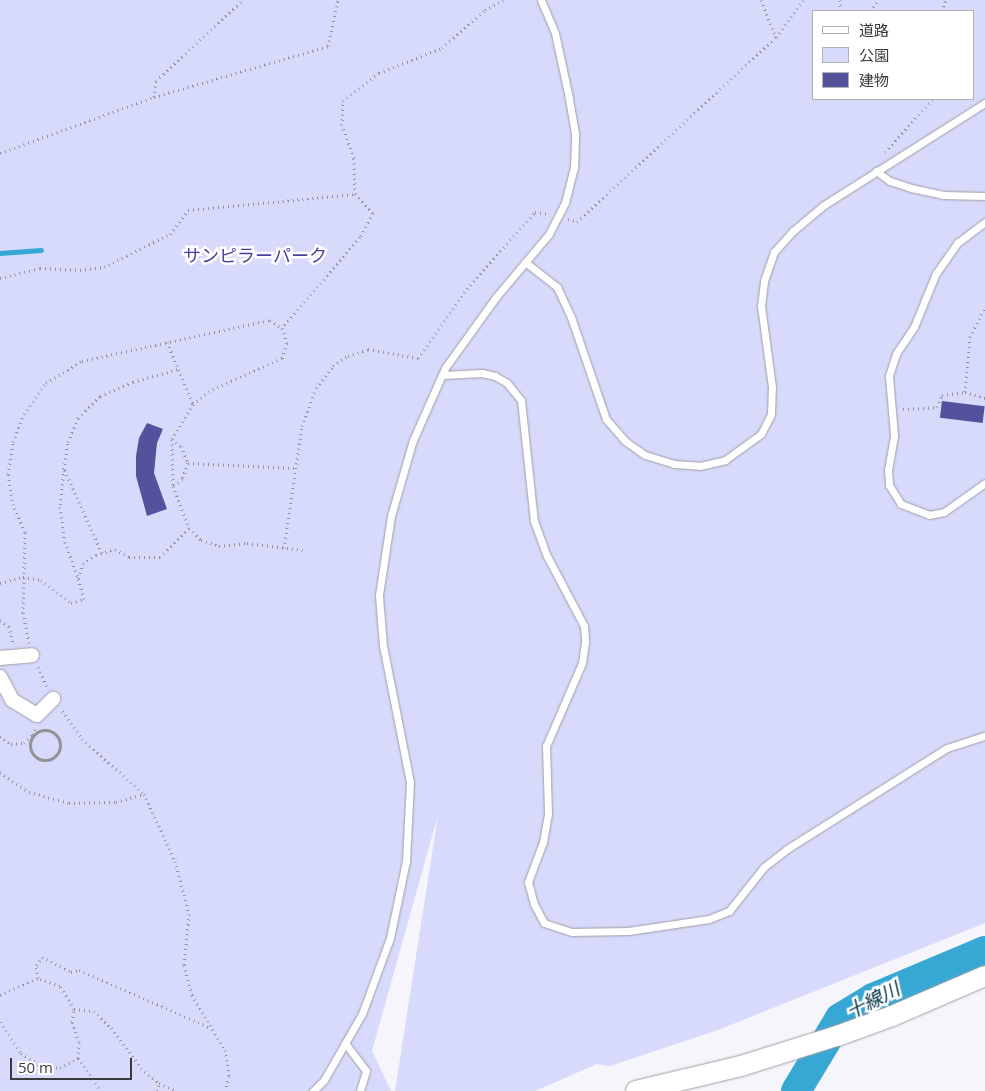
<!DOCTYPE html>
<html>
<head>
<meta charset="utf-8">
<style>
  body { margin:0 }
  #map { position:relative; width:985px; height:1091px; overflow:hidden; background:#f5f5fb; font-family:"Open Sans","Noto Sans JP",sans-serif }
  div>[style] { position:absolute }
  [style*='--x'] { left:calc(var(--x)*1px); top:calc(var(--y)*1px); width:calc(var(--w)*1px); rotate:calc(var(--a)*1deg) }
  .green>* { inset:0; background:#d8dafc }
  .stream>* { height:5px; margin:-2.5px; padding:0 2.5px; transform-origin:2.5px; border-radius:2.5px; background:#37a7d4 }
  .river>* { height:30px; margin:-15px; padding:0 15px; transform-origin:15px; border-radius:15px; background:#37a7d4 }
  .building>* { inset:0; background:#55529d; transform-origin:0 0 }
  .path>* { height:3px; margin-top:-1.5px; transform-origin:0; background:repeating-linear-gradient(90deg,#939397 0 1px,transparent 0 5px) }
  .path>.ring { margin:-1.5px; padding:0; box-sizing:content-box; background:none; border:3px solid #939397; border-radius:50% }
  .roads { filter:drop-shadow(0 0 1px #9fa0a5) drop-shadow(0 0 1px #9fa0a5) }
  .lane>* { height:7px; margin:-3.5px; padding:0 3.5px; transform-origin:3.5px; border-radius:3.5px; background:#fff }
  .street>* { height:14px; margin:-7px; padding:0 7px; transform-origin:7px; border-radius:7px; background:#fff }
  .secondary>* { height:20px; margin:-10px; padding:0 10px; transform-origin:10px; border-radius:10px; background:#fff }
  span { translate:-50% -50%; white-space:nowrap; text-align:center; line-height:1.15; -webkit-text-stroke:5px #fff; paint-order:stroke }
  .park-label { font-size:18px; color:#4a409f }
  .water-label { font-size:19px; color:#003244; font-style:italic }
  .legend { position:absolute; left:812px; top:10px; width:162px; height:90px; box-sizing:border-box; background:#fff; border:1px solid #b1b1b1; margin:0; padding:6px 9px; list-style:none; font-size:15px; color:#3b3b3d }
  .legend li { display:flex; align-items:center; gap:10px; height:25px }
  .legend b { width:25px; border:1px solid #b1b1b1 }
  .scale { position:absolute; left:10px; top:1058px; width:122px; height:22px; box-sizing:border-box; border:2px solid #3b3b3d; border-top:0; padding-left:6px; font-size:15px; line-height:18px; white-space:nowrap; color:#3b3b3d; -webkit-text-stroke:4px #fff; paint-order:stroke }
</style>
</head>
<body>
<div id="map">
  <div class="green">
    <i style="clip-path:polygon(evenodd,0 0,985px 0,985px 923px,718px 1030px,610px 1066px,597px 1064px,535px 1091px,395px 1091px,438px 815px,372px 1051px,391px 1091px,0 1091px,0 0,814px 11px,974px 11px,974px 99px,814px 99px,814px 11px)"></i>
  </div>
  <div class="stream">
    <i style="--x:0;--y:253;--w:41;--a:-4.2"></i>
  </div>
  <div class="river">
    <i style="--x:796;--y:1091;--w:85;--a:-58.9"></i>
    <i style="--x:840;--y:1018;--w:39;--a:-31"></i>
    <i style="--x:873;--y:998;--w:121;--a:-22.8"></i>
  </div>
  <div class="building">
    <i style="left:942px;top:401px;width:43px;height:17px;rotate:7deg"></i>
    <i style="clip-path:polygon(147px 423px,163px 429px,157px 443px,154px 473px,167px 509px,147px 516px,136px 476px,136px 456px,139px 438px)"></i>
  </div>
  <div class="path">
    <i style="--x:761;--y:0;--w:40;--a:68"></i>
    <i style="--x:840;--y:0;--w:11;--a:85"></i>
    <i style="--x:870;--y:11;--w:14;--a:-54"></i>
    <i style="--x:941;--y:11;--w:12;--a:-66"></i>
    <i style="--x:154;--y:97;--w:16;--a:-83"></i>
    <i style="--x:156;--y:81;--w:119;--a:-43"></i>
    <i style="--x:885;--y:152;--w:72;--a:-47.8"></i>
    <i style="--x:0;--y:153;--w:164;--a:-20"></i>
    <i style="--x:154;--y:97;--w:181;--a:-16.3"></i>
    <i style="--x:328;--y:46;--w:47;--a:-77.7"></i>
    <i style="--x:355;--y:194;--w:36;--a:-92"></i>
    <i style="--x:354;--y:158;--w:35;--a:-110"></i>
    <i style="--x:342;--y:125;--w:24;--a:-88"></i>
    <i style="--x:343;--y:101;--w:46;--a:-37.9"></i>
    <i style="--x:379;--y:73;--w:68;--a:-21.6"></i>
    <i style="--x:442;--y:48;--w:57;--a:-41.5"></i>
    <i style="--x:485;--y:10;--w:21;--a:-29"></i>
    <i style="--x:568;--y:219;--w:9;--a:18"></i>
    <i style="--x:577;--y:222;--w:272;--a:-42.9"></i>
    <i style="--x:776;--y:37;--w:46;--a:-53.9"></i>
    <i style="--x:0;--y:278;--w:41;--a:-14"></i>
    <i style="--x:40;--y:268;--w:40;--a:2.9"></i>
    <i style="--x:80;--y:270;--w:24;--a:-7"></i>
    <i style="--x:104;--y:267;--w:74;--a:-26.6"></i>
    <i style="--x:170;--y:234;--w:30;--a:-53"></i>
    <i style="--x:188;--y:210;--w:168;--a:-5.5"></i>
    <i style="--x:355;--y:194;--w:26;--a:47"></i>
    <i style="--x:373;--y:213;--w:27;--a:118"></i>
    <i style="--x:360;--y:237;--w:120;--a:130.6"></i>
    <i style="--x:167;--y:342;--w:67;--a:67.2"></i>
    <i style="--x:965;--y:392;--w:55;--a:-84.8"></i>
    <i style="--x:970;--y:337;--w:33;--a:-63"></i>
    <i style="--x:903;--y:409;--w:34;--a:-3"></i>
    <i style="--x:937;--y:407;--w:13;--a:-67"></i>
    <i style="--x:942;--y:395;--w:23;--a:-7"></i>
    <i style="--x:965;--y:392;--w:21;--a:17"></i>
    <i style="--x:172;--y:439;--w:11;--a:38"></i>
    <i style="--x:181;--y:446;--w:18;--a:68"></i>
    <i style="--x:188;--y:463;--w:17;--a:111"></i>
    <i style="--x:182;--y:479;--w:11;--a:142"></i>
    <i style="--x:188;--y:463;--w:106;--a:2.7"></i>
    <i style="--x:64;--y:469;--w:38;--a:96"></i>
    <i style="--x:60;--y:507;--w:35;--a:82"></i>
    <i style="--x:65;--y:542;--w:38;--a:70"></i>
    <i style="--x:284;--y:548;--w:123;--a:-81.6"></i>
    <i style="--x:302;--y:426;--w:40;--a:-69.8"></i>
    <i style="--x:316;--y:388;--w:28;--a:-52"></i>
    <i style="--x:333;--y:366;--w:18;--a:-34"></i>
    <i style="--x:348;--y:356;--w:21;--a:-19"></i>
    <i style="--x:368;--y:349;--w:51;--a:10.2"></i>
    <i style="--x:418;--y:358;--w:90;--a:-54.5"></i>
    <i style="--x:470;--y:285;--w:98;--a:-48.3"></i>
    <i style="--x:535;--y:212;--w:12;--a:9"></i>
    <i style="--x:102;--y:553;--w:92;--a:-114.3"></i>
    <i style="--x:64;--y:469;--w:27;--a:-82"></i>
    <i style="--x:68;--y:442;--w:26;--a:-67"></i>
    <i style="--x:78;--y:418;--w:31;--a:-45"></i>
    <i style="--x:100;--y:396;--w:36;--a:-23"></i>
    <i style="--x:133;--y:382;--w:47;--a:-16.1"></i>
    <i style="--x:0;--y:583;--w:24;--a:-15"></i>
    <i style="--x:23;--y:577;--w:18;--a:9"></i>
    <i style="--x:41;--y:580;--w:38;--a:37"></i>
    <i style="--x:71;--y:603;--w:14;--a:-17"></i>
    <i style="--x:84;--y:599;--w:22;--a:-106"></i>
    <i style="--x:78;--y:578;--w:15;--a:-70"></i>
    <i style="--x:83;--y:564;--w:16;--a:-35"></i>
    <i style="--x:96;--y:555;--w:20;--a:-18"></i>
    <i style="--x:115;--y:549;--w:16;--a:30"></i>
    <i style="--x:129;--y:557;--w:31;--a:0"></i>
    <i style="--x:160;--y:557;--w:41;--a:-45"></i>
    <i style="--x:0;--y:620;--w:11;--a:34"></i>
    <i style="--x:9;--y:626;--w:17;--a:77"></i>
    <i style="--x:29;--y:643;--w:31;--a:-101"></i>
    <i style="--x:23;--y:613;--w:81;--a:-88.6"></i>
    <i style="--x:25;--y:532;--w:30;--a:-114"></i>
    <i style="--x:13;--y:505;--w:31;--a:-99"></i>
    <i style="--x:8;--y:474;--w:32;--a:-81"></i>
    <i style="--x:13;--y:442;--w:30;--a:-69"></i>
    <i style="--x:24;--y:414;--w:38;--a:-55"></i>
    <i style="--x:46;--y:383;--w:42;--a:-31.4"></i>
    <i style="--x:82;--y:361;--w:192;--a:-12.3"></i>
    <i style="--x:270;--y:320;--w:14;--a:34"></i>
    <i style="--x:282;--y:328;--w:16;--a:72"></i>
    <i style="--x:287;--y:343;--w:16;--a:108"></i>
    <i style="--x:282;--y:358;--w:80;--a:155.7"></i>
    <i style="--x:209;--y:391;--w:21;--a:141"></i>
    <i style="--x:193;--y:404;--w:41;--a:121"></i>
    <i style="--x:172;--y:439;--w:47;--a:88.8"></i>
    <i style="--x:173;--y:486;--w:45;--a:69.1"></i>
    <i style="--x:189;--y:528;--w:17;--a:45"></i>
    <i style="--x:201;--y:540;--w:19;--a:18"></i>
    <i style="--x:219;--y:546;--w:28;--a:-6"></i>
    <i style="--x:247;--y:543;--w:56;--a:7.1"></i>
    <i style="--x:38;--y:667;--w:21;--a:65"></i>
    <i style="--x:62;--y:711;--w:34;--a:54"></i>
    <i style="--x:82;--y:739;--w:83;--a:41.6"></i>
    <i style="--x:144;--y:794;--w:74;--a:65.2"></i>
    <i style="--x:175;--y:861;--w:55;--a:75.2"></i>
    <i style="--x:189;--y:914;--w:51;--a:95.6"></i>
    <i style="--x:184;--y:965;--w:31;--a:75"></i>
    <i style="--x:192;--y:995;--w:64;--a:59"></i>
    <i style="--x:225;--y:1050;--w:26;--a:81"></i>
    <i style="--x:229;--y:1076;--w:16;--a:105"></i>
    <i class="ring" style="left:30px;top:730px;width:27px;height:27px"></i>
    <i style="--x:0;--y:736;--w:14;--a:36"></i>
    <i style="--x:11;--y:744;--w:13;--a:-4"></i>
    <i style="--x:24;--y:743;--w:12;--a:-42"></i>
    <i style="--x:33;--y:735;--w:6;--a:-72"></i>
    <i style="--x:0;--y:772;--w:35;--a:35"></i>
    <i style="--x:29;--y:792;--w:41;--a:15.4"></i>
    <i style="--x:69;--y:803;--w:47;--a:-1.2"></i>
    <i style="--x:116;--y:802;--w:29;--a:-16"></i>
    <i style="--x:0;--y:995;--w:42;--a:-24.1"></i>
    <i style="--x:74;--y:1009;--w:20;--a:6"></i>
    <i style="--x:94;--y:1011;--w:24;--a:45"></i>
    <i style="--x:111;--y:1028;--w:50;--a:53.1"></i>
    <i style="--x:141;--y:1068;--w:23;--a:40"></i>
    <i style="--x:159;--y:1083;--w:20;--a:24"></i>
    <i style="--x:0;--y:1022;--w:37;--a:56"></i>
    <i style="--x:21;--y:1053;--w:24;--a:33"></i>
    <i style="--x:41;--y:1066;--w:19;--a:6"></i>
    <i style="--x:60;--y:1068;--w:21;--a:-29"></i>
    <i style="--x:78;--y:1058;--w:16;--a:-86"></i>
    <i style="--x:79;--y:1042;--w:21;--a:-109"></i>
    <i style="--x:72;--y:1022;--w:13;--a:-81"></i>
    <i style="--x:74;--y:1009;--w:27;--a:-121"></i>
    <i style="--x:60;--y:986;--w:23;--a:-160"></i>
    <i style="--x:38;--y:978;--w:13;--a:-99"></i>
    <i style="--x:36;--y:965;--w:10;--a:-53"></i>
    <i style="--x:42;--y:957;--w:33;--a:27"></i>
    <i style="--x:71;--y:972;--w:8;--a:-14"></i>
    <i style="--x:79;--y:970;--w:144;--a:23.7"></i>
    <i style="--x:78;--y:1058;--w:40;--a:55.1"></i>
    <i style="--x:158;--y:1091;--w:8;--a:-83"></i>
  </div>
  <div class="roads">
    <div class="lane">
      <i style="--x:876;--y:171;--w:17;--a:36"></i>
      <i style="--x:890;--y:181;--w:22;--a:18"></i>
      <i style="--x:911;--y:188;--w:33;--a:12"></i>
      <i style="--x:943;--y:195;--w:42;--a:1.4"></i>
      <i style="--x:985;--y:222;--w:34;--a:143"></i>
      <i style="--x:958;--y:242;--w:38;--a:125"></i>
      <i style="--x:936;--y:273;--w:58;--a:112.2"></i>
      <i style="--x:914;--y:327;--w:32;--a:124"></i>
      <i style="--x:896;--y:354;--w:23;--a:108"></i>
      <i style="--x:889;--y:376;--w:60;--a:85.2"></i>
      <i style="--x:894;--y:436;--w:34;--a:100"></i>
      <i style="--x:888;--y:469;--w:16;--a:86"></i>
      <i style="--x:889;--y:485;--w:22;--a:58"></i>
      <i style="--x:901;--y:504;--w:30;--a:21"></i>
      <i style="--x:929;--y:515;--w:15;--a:-11"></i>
      <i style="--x:944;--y:512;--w:50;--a:-35.3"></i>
      <i style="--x:525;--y:262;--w:41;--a:38"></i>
      <i style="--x:557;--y:287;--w:33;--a:65"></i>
      <i style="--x:571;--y:317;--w:108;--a:71.1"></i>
      <i style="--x:606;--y:419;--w:29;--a:49"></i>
      <i style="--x:625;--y:441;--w:24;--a:35"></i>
      <i style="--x:645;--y:455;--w:30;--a:17"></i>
      <i style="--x:674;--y:464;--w:26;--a:4"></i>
      <i style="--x:700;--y:466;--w:26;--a:-13"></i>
      <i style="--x:725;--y:460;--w:44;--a:-35.8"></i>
      <i style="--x:761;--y:434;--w:22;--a:-63"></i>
      <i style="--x:771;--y:414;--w:27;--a:-88"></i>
      <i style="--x:772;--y:387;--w:82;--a:-97.7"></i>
      <i style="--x:761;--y:306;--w:25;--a:-83"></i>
      <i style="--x:764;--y:281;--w:31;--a:-71"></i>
      <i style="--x:774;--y:252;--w:28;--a:-48"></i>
      <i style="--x:793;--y:231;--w:40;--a:-40"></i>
      <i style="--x:824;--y:205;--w:191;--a:-32.4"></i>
      <i style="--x:442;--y:375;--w:40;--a:-2.9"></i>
      <i style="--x:482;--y:373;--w:13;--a:13"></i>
      <i style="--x:495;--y:376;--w:14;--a:30"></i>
      <i style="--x:507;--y:383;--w:22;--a:51"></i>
      <i style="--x:521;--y:400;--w:122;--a:83.9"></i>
      <i style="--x:534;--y:521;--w:37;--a:70"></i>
      <i style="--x:547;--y:556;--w:79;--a:62.1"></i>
      <i style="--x:584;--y:626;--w:16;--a:86"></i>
      <i style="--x:585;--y:642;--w:21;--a:98"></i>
      <i style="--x:582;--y:663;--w:90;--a:113.4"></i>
      <i style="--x:546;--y:746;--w:68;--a:88.3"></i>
      <i style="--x:548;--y:814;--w:28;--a:100"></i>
      <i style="--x:543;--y:842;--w:43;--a:110.6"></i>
      <i style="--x:528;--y:882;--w:23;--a:75"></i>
      <i style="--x:534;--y:904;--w:21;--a:62"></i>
      <i style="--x:544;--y:923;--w:29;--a:18"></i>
      <i style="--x:572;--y:932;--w:56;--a:-1"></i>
      <i style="--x:628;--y:931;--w:82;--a:-8.4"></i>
      <i style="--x:709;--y:919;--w:22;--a:-22"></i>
      <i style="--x:729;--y:911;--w:56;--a:-51.5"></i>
      <i style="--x:764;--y:867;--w:29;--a:-38"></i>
      <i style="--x:787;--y:849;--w:189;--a:-32.3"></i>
      <i style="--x:947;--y:748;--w:40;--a:-18"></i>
      <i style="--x:345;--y:1043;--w:35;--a:53"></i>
      <i style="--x:366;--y:1071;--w:21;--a:107"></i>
      <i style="--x:313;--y:1091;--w:16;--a:-45"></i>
      <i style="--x:324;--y:1080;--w:76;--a:-60.1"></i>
      <i style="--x:362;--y:1014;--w:81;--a:-69.8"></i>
      <i style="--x:390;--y:938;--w:79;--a:-78.3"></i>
      <i style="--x:406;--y:861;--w:79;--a:-87.1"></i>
      <i style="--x:410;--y:782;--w:139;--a:-101.2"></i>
      <i style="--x:383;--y:646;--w:51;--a:-94.5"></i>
      <i style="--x:379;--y:595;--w:80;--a:-81.4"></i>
      <i style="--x:391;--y:516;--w:79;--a:-73.9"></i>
      <i style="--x:413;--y:440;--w:79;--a:-66"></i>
      <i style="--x:445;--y:368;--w:87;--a:-54.3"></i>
      <i style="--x:496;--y:297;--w:82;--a:-49.9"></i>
      <i style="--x:549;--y:234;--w:35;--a:-63"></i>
      <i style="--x:565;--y:203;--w:36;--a:-76"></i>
      <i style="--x:574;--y:168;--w:35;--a:-88"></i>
      <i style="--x:575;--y:133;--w:36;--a:-100"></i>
      <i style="--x:569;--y:98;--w:66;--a:-102.2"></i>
      <i style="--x:555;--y:33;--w:36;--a:-113"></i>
    </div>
    <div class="street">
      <i style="--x:0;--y:658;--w:32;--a:-5"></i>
      <i style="--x:0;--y:677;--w:26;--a:62"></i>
      <i style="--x:12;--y:700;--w:29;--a:31"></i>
      <i style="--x:37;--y:715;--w:23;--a:-45"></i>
    </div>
    <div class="secondary">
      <i style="--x:636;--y:1091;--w:108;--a:-13.4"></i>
      <i style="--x:741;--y:1066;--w:101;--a:-17.4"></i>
      <i style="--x:837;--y:1036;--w:59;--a:-20"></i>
      <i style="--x:892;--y:1016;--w:101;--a:-23.3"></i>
    </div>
  </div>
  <div class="park-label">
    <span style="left:255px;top:255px">サンピラーパーク</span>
  </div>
  <div class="water-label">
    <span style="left:873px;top:1001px;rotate:-27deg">十線川</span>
  </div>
  <ul class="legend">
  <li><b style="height:6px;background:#fff"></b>道路</li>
  <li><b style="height:14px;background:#d8dafc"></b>公園</li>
  <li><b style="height:14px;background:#55529d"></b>建物</li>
  </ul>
  <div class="scale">50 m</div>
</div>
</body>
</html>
